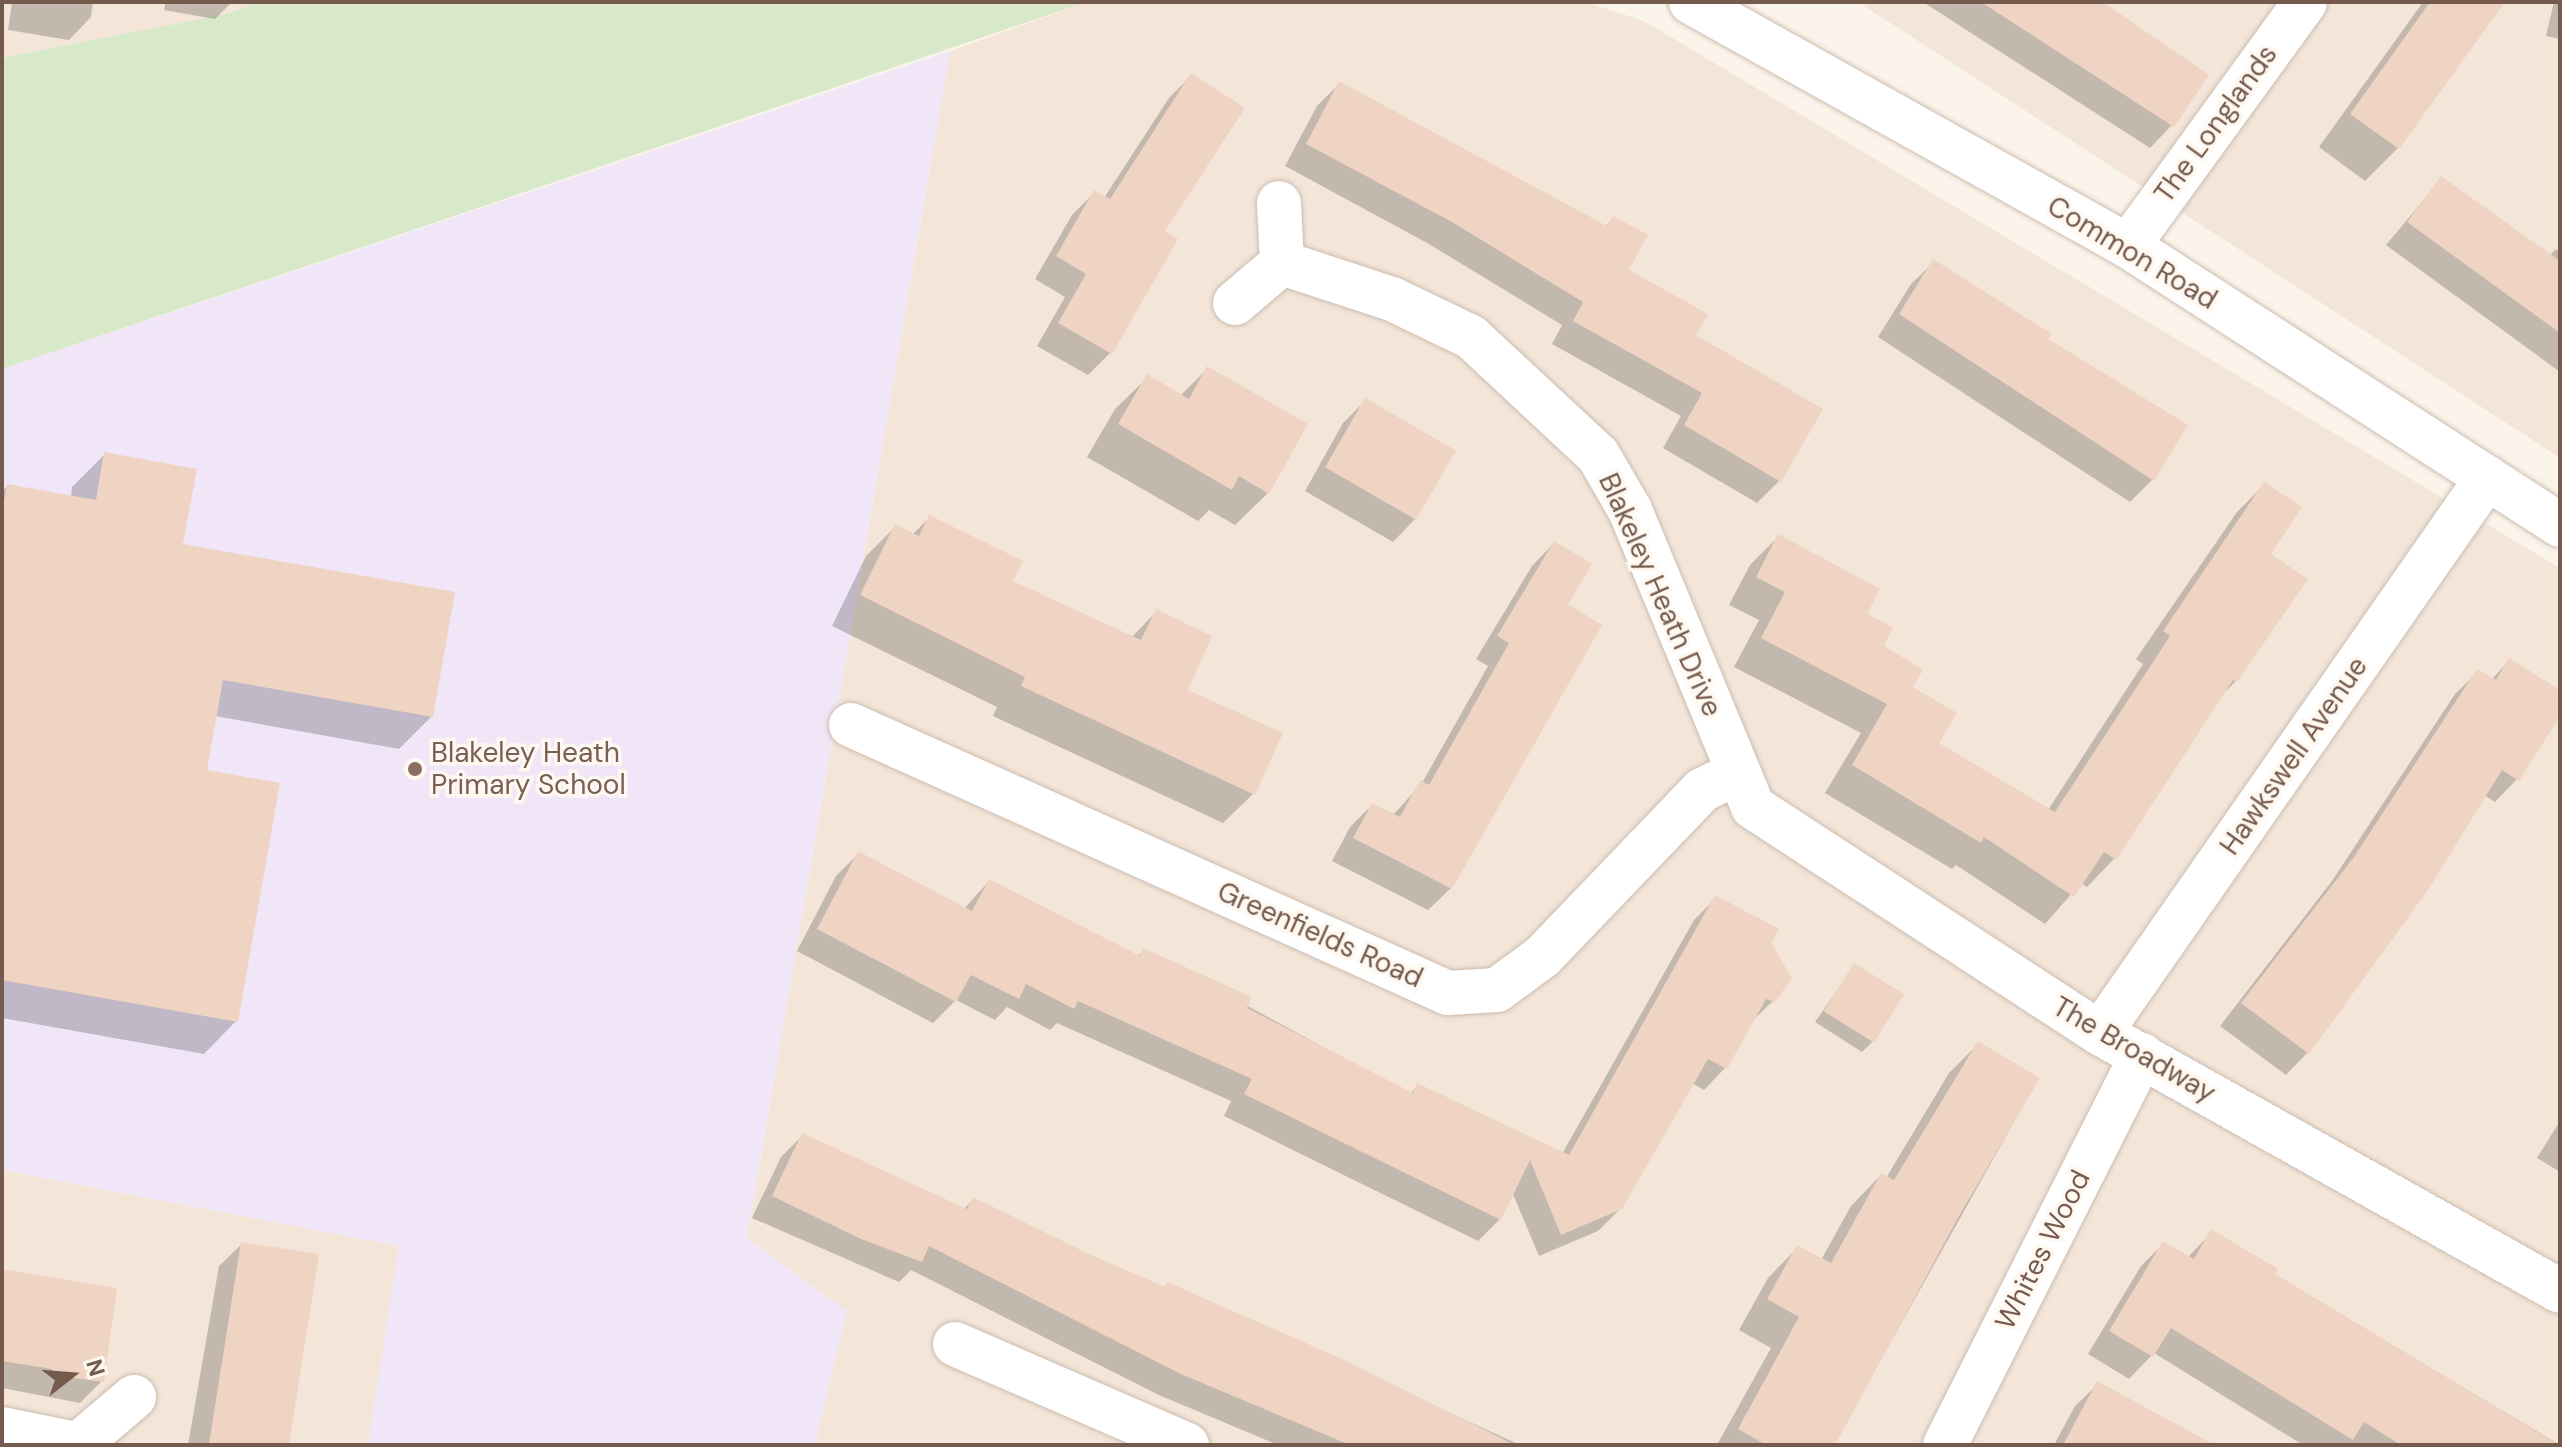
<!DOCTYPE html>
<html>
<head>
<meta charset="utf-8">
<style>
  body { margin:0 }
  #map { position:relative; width:2562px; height:1447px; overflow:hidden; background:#fbf4ea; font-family:"DM Sans",sans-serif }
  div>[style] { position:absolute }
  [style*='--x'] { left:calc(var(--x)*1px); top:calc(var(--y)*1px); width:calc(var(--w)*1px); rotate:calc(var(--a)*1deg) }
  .residential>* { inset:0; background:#f3e6d9 }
  .education>* { inset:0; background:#f1e6f8 }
  .green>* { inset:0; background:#d7e9c9 }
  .shadow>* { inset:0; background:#0003 }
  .building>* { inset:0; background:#efd3c3; transform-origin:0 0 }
  .roads { filter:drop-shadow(0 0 2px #cdbcb0) drop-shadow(0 0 2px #cdbcb0) }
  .street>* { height:44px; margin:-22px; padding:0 22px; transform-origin:22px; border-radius:22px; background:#fff }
  .secondary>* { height:44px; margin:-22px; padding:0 22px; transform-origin:22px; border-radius:22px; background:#fff }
  .dots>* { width:22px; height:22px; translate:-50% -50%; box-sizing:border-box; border:4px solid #fef8f0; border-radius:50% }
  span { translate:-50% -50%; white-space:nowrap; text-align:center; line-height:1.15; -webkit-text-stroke:7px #fef8f0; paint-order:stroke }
  .street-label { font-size:28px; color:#755b4e }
  .education-label { font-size:28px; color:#785e54 }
  .left { translate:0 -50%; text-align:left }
  .frame { position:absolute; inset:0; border:4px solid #755b4e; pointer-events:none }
  .north { position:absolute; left:32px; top:1335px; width:80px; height:80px; -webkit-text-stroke:6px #fef8f0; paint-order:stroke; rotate:73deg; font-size:22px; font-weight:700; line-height:32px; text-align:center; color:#755b4e }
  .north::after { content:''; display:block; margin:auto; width:28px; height:36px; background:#755b4e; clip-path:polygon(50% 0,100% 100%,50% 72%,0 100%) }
</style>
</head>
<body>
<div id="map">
  <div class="residential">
    <i style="clip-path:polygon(2px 2px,257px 2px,230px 13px,2px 58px)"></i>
    <i style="clip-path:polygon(1087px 2px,1585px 2px,1644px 21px,2560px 568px,2560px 1445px,815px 1445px,846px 1311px,747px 1238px,950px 51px)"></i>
    <i style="clip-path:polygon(1858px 2px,2560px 2px,2560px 458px)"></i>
    <i style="clip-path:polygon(2px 1170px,400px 1246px,368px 1445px,2px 1445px)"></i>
  </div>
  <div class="education">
    <i style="clip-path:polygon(950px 51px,747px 1238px,847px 1311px,815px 1445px,368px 1445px,399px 1246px,2px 1170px,2px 369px)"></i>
  </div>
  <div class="green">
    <i style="clip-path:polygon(257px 2px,1087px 2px,2px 369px,2px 58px,230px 13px)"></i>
  </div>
  <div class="shadow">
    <i style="clip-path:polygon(12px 2px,93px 2px,91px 17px,69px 40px,8px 30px)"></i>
    <i style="clip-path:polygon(166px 2px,232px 2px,215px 19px,164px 10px)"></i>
    <i style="clip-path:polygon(1923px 2px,2099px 2px,2172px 125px,2150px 148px)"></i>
    <i style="clip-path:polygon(2423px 2px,2503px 2px,2398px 148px,2365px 181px,2319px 147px)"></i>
    <i style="clip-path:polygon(2554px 2px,2560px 2px,2560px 39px,2546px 36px)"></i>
    <i style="clip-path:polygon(1191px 76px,1162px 232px,1110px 353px,1088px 375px,1037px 346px,1065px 297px,1035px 279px,1072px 215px,1095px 192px,1104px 198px,1169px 98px)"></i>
    <i style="clip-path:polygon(1340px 83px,1605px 227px,1613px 218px,1626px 271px,1694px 336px,1779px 481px,1757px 503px,1663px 448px,1681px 416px,1552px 344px,1562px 325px,1429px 244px,1285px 166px,1317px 106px)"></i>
    <i style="clip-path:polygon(2441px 179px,2549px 256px,2556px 249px,2560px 252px,2560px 372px,2386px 245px)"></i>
    <i style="clip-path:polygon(1934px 262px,2045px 340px,2185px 426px,2152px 480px,2130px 502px,1878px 337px,1911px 284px)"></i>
    <i style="clip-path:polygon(1207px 369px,1268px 493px,1235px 525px,1209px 510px,1198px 521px,1087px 457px,1115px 409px,1148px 377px,1180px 396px)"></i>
    <i style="clip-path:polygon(1365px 401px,1453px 451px,1415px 519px,1393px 542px,1305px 491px,1343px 423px)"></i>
    <i style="clip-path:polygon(105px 454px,181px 546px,432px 716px,399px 749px,215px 716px,205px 772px,236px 1021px,204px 1054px,2px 1018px,2px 492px,7px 486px,71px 498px,72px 487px)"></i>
    <i style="clip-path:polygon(2264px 485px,2268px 555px,2236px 681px,2219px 698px,2114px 859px,2087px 887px,2081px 883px,2045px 924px,1956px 865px,1952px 869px,1825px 793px,1861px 733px,1734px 667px,1759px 620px,1729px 605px,1750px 565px,1778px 537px,1864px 614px,1911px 688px,1936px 744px,2048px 810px,2143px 664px,2136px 659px,2237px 512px)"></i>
    <i style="clip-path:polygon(930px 517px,1011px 582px,1131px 638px,1157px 611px,1185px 691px,1253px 794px,1223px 823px,993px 716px,997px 707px,832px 626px,866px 556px,896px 526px,912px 535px)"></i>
    <i style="clip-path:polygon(1554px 543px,1565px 605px,1451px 888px,1428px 910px,1332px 861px,1350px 827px,1372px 805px,1392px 816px,1422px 783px,1488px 666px,1476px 659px,1532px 566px)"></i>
    <i style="clip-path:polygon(2509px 661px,2560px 693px,2560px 712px,2517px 779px,2495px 802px,2484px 795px,2308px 1052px,2286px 1075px,2220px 1026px,2332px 881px,2455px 694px,2478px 672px,2491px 680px)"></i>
    <i style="clip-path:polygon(858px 854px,964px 909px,989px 881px,1137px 957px,1144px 950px,1410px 1094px,1418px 1086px,1562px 1154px,1694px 920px,1716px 898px,1769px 943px,1773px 1001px,1750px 1023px,1725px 1068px,1704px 1090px,1692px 1083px,1621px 1208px,1598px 1231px,1539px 1256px,1512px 1192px,1500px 1219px,1478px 1241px,1224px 1116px,1231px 1101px,1057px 1023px,1050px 1030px,1007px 1007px,995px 1020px,956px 1000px,933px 1023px,797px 951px,836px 876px)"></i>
    <i style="clip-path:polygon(1855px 965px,1873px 1041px,1862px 1052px,1815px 1022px)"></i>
    <i style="clip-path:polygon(1979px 1043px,2038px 1079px,1833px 1445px,1717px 1445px,1771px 1348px,1739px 1330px,1768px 1278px,1798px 1247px,1821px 1260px,1851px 1206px,1881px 1175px,1886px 1178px,1949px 1073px)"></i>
    <i style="clip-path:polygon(2560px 1121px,2560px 1172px,2537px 1158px)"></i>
    <i style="clip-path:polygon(803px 1135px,963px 1210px,974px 1199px,1090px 1257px,1164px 1289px,1168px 1284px,1520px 1445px,1278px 1445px,1159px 1395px,911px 1270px,899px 1282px,752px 1218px,781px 1157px)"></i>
    <i style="clip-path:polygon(2212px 1232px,2272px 1274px,2560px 1445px,2303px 1445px,2154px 1353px,2129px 1379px,2088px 1354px,2141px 1266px,2164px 1243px,2188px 1257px)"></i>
    <i style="clip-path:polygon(242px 1244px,284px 1445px,188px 1445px,219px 1266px)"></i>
    <i style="clip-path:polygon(2px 1271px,102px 1381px,80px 1403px,2px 1388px)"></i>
    <i style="clip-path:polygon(2098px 1384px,2150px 1445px,2054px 1445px,2075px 1406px)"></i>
  </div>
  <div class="building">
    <i style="clip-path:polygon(1981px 2px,2103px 2px,2209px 75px,2174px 127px)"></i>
    <i style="clip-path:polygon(2430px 2px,2505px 2px,2399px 149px,2350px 114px)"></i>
    <i style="clip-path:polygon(1191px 73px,1245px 108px,1165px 231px,1178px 239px,1112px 354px,1058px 323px,1086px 274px,1056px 256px,1094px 190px,1110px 199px)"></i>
    <i style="clip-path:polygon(1339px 81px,1607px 226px,1613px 216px,1648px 235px,1629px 270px,1708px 314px,1696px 335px,1823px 409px,1781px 482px,1684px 425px,1702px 393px,1573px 321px,1583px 302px,1452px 222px,1306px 144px)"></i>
    <i style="clip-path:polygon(2441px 176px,2560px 261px,2560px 333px,2407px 222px)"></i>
    <i style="clip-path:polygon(1933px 259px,2052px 334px,2048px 339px,2188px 425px,2154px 481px,1899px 314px)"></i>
    <i style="clip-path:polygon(1207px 366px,1308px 424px,1269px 494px,1239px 476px,1232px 490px,1118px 424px,1147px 374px,1189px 399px)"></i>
    <i style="left:1365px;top:398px;width:105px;height:80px;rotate:30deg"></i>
    <i style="clip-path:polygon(104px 452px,197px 469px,183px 544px,455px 592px,433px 717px,223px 680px,207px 770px,280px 783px,238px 1022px,2px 980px,2px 512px,7px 484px,96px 500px)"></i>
    <i style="clip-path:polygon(2264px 482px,2302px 507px,2271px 554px,2308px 579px,2237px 682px,2233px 680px,2116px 860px,2104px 852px,2074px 897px,1984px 837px,1981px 843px,1852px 765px,1887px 704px,1761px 638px,1785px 592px,1756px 577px,1778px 534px,1880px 589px,1867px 614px,1893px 627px,1884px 646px,1923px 670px,1913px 687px,1957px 713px,1939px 743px,2055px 812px,2170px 636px,2163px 631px)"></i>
    <i style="clip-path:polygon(929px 515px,1023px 561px,1013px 581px,1141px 640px,1156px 609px,1212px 636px,1188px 690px,1283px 733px,1255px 795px,1021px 686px,1025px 677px,860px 595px,895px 524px,919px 536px)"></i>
    <i style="clip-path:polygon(1554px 541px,1592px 564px,1568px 604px,1602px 625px,1452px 889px,1353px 838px,1372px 803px,1400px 817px,1420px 780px,1429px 785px,1509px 643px,1497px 636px)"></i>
    <i style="clip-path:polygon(2509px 658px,2560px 690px,2560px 716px,2519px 781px,2502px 770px,2428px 890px,2309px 1054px,2241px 1003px,2354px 857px,2477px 669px,2496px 680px)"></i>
    <i style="clip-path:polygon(858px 851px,972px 911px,989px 879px,1140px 956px,1143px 948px,1252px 997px,1247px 1008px,1413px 1093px,1417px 1083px,1569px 1155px,1715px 895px,1779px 929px,1771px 943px,1792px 978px,1775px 1002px,1766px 999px,1727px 1069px,1708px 1059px,1622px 1209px,1561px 1235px,1530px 1160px,1501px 1220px,1244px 1094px,1252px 1079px,1078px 1001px,1074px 1009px,1026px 984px,1019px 999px,971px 975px,956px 1002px,817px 929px)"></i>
    <i style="left:1854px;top:963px;width:59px;height:57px;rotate:32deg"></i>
    <i style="clip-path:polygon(1978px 1041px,2040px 1078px,1959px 1216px,1835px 1445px,1766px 1445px,1738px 1429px,1799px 1317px,1767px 1299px,1797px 1245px,1831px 1263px,1881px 1173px,1894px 1180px)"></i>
    <i style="clip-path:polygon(802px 1133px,967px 1209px,973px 1197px,1091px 1255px,1165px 1287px,1167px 1282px,1340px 1358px,1515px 1445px,1350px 1445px,1181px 1374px,929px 1246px,922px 1262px,861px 1239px,772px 1196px)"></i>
    <i style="clip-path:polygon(2211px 1229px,2278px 1269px,2275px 1274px,2559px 1445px,2401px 1445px,2364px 1422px,2353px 1440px,2171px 1328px,2153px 1357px,2109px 1331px,2163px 1241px,2194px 1259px)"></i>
    <i style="left:241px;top:1242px;width:79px;height:206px;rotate:9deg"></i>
    <i style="clip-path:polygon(2px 1269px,117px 1288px,104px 1382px,51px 1375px,52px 1369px,2px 1361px)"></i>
    <i style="clip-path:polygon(2097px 1381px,2215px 1445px,2063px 1445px)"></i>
  </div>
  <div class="roads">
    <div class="street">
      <i style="--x:2128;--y:246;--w:301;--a:-54"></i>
      <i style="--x:1282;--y:263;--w:116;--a:18.1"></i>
      <i style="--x:1392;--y:299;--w:88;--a:25.7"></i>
      <i style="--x:1471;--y:337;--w:173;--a:42.9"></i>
      <i style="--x:1598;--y:455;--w:64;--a:59.8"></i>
      <i style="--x:1630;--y:510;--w:321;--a:67.5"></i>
      <i style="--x:1753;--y:807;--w:414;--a:33.1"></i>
      <i style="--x:2100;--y:1033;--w:527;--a:29.29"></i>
      <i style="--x:1235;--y:303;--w:62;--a:-40.4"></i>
      <i style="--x:1282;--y:263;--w:60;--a:-92.9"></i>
      <i style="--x:851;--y:725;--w:654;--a:24.18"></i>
      <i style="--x:1448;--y:993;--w:49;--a:-3.5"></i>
      <i style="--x:1497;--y:990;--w:56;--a:-36.3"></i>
      <i style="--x:1542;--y:957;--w:231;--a:-46.2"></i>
      <i style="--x:1702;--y:790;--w:39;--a:-26"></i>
      <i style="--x:2100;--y:1033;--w:677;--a:-55.11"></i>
      <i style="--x:955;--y:1344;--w:253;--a:23.5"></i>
      <i style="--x:2;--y:1429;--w:81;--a:11.4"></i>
      <i style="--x:80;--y:1443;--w:71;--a:-40.4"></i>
      <i style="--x:1945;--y:1445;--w:437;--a:-63.2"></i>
    </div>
    <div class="secondary">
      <i style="--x:1691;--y:2;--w:501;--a:29.18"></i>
      <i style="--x:2128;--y:246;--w:514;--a:32.86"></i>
    </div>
  </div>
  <div class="dots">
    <i style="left:415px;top:769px;background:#8d6e63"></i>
  </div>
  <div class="street-label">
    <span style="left:2216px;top:124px;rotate:-54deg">The Longlands</span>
    <span style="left:2132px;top:253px;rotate:31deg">Common Road</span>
    <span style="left:1660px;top:595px;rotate:66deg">Blakeley Heath Drive</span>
    <span style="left:2294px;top:756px;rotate:-55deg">Hawkswell Avenue</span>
    <span style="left:1320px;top:935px;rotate:24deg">Greenfields Road</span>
    <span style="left:2134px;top:1050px;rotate:30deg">The Broadway</span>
    <span style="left:2043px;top:1250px;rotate:-63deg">Whites Wood</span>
  </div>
  <div class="education-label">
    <span class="left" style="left:431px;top:769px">Blakeley Heath<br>Primary School</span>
  </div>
  <div class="frame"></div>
  <div class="north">N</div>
</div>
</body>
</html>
